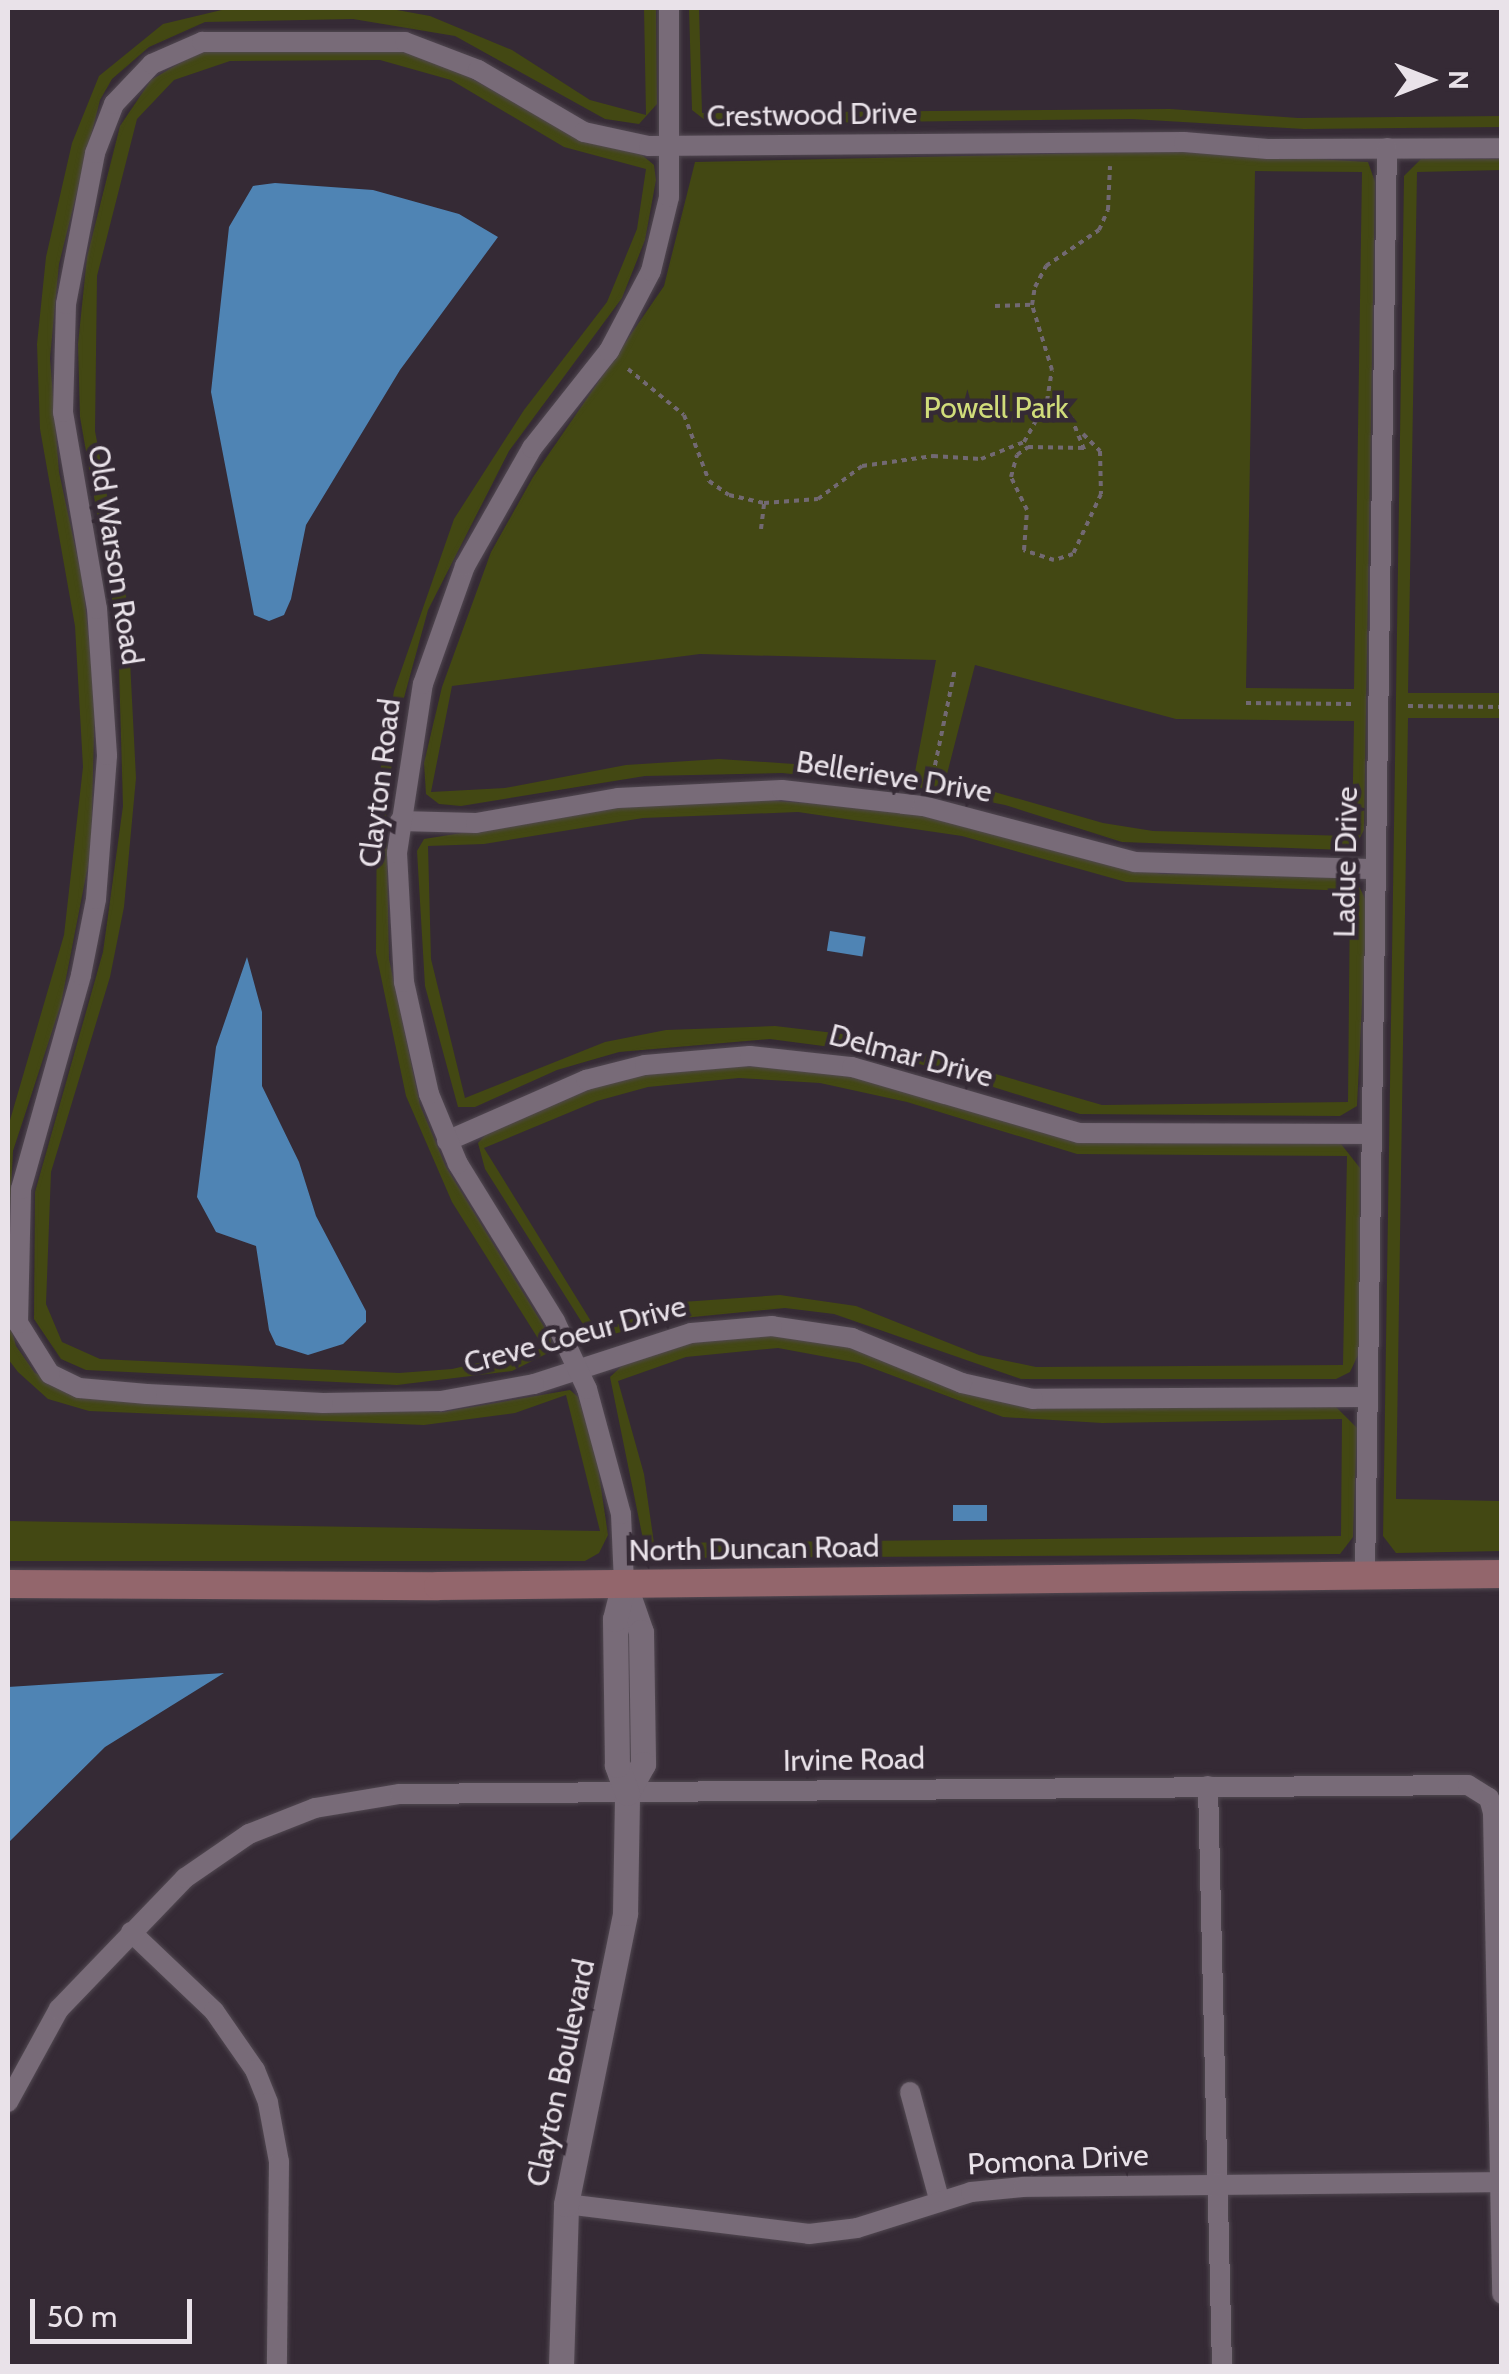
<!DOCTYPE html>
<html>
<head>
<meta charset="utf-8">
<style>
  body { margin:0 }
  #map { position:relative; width:1509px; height:2374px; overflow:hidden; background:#352a35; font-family:Cabin,sans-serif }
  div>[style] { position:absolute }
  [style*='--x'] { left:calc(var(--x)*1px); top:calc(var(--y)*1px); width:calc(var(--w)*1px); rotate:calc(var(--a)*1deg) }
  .green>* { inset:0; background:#434813 }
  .water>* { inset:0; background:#4f84b4; transform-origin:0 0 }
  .path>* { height:4px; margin-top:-2px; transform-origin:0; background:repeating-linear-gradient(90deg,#726972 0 5px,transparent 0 10px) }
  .roads { filter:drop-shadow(0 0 2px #514851) drop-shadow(0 0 2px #514851) }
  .minor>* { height:20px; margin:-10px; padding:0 10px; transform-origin:10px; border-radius:10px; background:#786b78 }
  .tertiary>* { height:25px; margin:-12.5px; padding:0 12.5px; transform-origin:12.5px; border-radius:12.5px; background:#786b78 }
  .secondary>* { height:28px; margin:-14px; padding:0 14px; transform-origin:14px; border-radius:14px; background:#93666c }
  span { translate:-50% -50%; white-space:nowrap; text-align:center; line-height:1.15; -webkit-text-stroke:9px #352a35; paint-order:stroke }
  .street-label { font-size:30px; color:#e9e2e9 }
  .park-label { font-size:30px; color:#d0dc7a }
  .frame { position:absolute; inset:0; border:10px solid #e9e2e9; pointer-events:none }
  .north { position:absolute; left:1379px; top:30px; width:100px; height:100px; -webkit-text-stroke:8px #352a35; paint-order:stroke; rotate:90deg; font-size:28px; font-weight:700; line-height:40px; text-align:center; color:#e9e2e9 }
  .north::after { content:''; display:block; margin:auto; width:35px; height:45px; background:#e9e2e9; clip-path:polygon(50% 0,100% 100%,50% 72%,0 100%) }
  .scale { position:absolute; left:30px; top:2299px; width:162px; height:45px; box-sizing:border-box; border:5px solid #e9e2e9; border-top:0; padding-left:12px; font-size:30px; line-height:35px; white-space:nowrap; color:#e9e2e9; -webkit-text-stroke:8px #352a35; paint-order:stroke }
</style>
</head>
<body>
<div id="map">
  <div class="green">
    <i style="clip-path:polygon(230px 8px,386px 8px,430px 16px,512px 50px,590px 100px,646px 115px,644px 8px,656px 8px,657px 104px,639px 124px,605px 119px,455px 36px,353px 19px,205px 22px,149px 47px,112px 79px,100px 100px,59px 264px,50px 358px,59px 472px,83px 583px,95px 698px,91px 850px,61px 1004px,13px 1151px,8px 1254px,8px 1127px,64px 935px,83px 767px,75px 626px,40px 429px,37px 344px,46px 257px,72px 143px,99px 76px,163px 24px)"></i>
    <i style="clip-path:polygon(689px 8px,699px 8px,702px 113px,1170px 109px,1298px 118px,1501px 116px,1501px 127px,1304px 129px,1132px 119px,710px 124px,692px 110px)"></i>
    <i style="clip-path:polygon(evenodd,377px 47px,435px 58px,581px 140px,642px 155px,654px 165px,656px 180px,645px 240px,622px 298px,509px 451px,428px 610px,399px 716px,386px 804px,389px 959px,420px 1105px,446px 1167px,551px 1338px,550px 1352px,512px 1371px,397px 1385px,86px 1370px,61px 1359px,34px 1319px,35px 1192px,103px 952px,123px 806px,118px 633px,80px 417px,78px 344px,87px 257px,120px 126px,151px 80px,200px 51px,377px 47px,380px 60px,451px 80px,564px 147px,646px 169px,637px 229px,607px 302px,524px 410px,454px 519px,394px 691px,377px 789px,376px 953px,406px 1096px,452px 1202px,544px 1348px,452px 1369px,399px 1373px,100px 1359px,62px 1342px,46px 1304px,51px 1172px,110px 977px,124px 907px,136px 778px,127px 602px,95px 431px,97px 276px,137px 119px,174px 80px,230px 61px,380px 60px)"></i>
    <i style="clip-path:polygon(evenodd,1177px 151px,1368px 162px,1375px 182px,1364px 830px,1356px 845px,1344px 850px,1122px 842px,1005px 805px,907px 785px,782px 773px,645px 776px,461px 806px,439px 804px,426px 794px,424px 763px,442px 687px,491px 552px,533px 477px,664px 286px,695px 162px,1177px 151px,1255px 171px,1362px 172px,1354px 689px,1246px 688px,1255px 171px,1177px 151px,700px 654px,936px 660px,915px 772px,719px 759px,626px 765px,505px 788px,431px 792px,452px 686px,700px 654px,1177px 151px,975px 665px,1176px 719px,1354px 721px,1352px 836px,1153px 831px,1103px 823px,946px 778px,975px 665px)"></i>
    <i style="clip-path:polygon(1421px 159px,1501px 159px,1502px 170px,1417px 172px,1408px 693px,1501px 693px,1502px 718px,1408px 718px,1396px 1499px,1501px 1501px,1501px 1551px,1396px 1553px,1383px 1536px,1404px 176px)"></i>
    <i style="clip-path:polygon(evenodd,734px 798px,894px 809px,1161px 874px,1344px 876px,1358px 884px,1367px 903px,1357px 1106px,1340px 1116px,1080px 1114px,891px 1055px,770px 1039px,619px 1052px,557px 1070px,475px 1107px,458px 1107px,425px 986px,417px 851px,424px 839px,637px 805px,734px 798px,798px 812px,962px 836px,1126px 882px,1350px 891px,1348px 1102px,1102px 1105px,868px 1037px,775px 1026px,666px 1030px,605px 1042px,465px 1098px,431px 959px,428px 846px,484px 844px,643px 818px,798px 812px)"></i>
    <i style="clip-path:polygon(evenodd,736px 1066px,811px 1069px,895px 1085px,1090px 1143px,1341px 1144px,1360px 1168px,1359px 1353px,1350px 1372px,1336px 1379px,1021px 1379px,834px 1314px,785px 1308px,663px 1320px,593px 1340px,485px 1169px,478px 1143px,488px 1132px,593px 1088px,643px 1075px,736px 1066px,739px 1078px,820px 1083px,907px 1102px,1077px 1154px,1347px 1156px,1343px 1365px,1036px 1367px,979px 1355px,856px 1306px,780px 1295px,682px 1302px,597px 1331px,484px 1148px,597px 1101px,648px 1087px,739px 1078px)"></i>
    <i style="clip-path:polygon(8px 1316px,16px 1346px,35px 1373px,101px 1399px,443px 1412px,570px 1390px,578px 1397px,596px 1454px,608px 1535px,599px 1553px,585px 1561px,8px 1561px,8px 1521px,600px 1531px,566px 1395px,515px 1413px,424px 1425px,89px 1411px,48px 1399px,18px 1372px,8px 1359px)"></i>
    <i style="clip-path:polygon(evenodd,769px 1333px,844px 1343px,1008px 1404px,1336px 1407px,1357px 1428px,1353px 1537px,1340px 1554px,663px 1558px,645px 1549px,610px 1377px,625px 1363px,696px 1340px,769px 1333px,778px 1348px,859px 1363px,1003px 1417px,1102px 1423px,1342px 1419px,1341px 1536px,654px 1543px,644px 1474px,618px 1381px,686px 1357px,778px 1348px)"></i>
  </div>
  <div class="water">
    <i style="clip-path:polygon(275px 183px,373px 190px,459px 214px,498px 237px,400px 370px,306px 525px,291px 599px,284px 615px,269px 621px,254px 615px,211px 392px,229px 227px,253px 186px)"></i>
    <i style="left:830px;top:931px;width:36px;height:20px;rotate:9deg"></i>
    <i style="clip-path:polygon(247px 957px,262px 1012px,262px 1086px,299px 1162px,316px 1216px,366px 1311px,366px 1322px,343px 1344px,308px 1355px,276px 1345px,269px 1330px,256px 1246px,216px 1232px,197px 1197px,216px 1047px)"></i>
    <i style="left:953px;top:1505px;width:34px;height:16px"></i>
    <i style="clip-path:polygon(224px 1673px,105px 1747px,8px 1843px,8px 1687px)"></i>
  </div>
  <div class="path">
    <i style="--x:995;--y:306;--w:37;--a:-2"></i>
    <i style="--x:628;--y:369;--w:72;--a:39.4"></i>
    <i style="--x:684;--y:415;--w:71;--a:69.3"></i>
    <i style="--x:709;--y:481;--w:24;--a:35"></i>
    <i style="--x:729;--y:495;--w:36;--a:13"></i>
    <i style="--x:764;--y:503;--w:54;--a:-4.2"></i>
    <i style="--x:818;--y:499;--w:55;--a:-36.9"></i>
    <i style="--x:862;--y:466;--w:72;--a:-8"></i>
    <i style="--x:933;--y:456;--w:48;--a:3.6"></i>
    <i style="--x:981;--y:459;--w:46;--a:-21.6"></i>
    <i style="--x:1024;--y:442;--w:47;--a:-60.7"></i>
    <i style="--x:1047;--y:401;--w:31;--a:-81"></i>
    <i style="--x:1052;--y:370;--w:68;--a:-107.1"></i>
    <i style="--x:1032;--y:305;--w:18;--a:-81"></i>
    <i style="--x:1035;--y:287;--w:24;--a:-62"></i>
    <i style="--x:1046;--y:266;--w:64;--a:-34.2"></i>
    <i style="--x:1099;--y:230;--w:22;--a:-66"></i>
    <i style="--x:1108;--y:210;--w:44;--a:-87.4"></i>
    <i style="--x:1047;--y:401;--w:29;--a:34"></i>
    <i style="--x:1071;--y:417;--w:37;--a:68"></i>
    <i style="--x:1083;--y:434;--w:24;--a:45"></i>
    <i style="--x:1100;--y:451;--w:43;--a:88.7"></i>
    <i style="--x:1101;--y:494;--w:66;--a:115"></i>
    <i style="--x:1073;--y:554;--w:20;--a:162"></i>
    <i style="--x:1054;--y:560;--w:32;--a:-162"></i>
    <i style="--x:1024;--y:550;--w:40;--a:-85.7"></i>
    <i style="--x:1027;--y:510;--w:37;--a:-116"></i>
    <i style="--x:1011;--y:477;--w:23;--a:-75"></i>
    <i style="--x:1017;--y:455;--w:14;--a:-36"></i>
    <i style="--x:1028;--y:447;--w:57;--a:1"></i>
    <i style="--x:761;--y:529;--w:26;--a:-83"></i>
    <i style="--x:1246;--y:703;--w:108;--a:0.5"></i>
    <i style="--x:1408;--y:706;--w:94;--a:0.6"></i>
    <i style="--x:933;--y:775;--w:108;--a:-78.3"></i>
  </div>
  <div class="roads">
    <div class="minor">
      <i style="--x:400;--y:821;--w:76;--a:1.5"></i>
      <i style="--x:476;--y:823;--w:144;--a:-10"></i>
      <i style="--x:618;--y:798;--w:164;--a:-2.8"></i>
      <i style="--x:782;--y:790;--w:142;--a:6.5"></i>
      <i style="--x:923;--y:806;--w:219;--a:14.8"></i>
      <i style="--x:1135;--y:862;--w:241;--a:1.7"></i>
      <i style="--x:447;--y:1141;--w:152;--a:-23.7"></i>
      <i style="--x:586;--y:1080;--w:61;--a:-14.3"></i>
      <i style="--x:645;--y:1065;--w:105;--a:-4.9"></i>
      <i style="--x:750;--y:1056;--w:103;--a:6.2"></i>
      <i style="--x:852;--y:1067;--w:236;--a:16.2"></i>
      <i style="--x:1079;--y:1133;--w:292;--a:0.2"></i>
      <i style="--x:1367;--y:1397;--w:334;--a:179.7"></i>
      <i style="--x:1033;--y:1399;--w:73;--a:-167.3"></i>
      <i style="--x:962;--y:1383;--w:119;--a:-157.8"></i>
      <i style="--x:852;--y:1338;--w:81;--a:-171.5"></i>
      <i style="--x:772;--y:1326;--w:81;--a:175.1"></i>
      <i style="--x:691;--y:1333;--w:165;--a:162"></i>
      <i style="--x:534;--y:1384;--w:95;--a:169.6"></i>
      <i style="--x:441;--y:1401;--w:118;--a:179"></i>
      <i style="--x:323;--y:1403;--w:176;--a:-177.1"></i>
      <i style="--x:147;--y:1394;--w:68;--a:-175"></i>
      <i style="--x:79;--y:1388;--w:32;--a:-154"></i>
      <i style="--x:50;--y:1374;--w:60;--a:-122.1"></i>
      <i style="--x:18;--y:1323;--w:134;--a:-88.7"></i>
      <i style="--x:21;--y:1189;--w:222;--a:-74.3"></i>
      <i style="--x:81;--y:975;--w:77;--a:-78.8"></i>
      <i style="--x:96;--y:899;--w:144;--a:-85.6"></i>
      <i style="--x:107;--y:755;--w:146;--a:-93.9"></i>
      <i style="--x:97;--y:609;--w:200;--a:-99.8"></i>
      <i style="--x:63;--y:412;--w:108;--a:-88.4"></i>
      <i style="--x:66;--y:304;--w:154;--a:-79.1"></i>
      <i style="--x:95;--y:153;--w:53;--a:-68.8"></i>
      <i style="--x:114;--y:104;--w:55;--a:-46.5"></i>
      <i style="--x:152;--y:64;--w:55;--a:-23.7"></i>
      <i style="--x:202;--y:42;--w:203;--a:0"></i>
      <i style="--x:405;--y:42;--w:78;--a:21"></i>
      <i style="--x:478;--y:70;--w:123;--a:30.3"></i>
      <i style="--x:584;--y:132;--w:66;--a:12.2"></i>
      <i style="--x:649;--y:146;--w:535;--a:-0.43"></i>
      <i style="--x:1184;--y:142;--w:84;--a:4.8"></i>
      <i style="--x:1268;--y:149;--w:234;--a:-0.2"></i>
      <i style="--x:1365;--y:1576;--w:1428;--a:-89.12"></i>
      <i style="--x:624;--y:1583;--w:69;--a:-92.5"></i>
      <i style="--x:621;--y:1514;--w:130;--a:-105.2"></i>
      <i style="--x:587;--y:1389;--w:75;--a:-115.2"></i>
      <i style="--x:555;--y:1321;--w:185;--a:-121.7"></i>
      <i style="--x:458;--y:1164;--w:76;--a:-112.5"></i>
      <i style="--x:429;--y:1094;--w:115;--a:-102.6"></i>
      <i style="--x:404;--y:982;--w:129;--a:-93.1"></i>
      <i style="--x:397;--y:853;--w:171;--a:-81.3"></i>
      <i style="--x:423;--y:684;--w:125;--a:-70.4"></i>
      <i style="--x:465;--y:566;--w:136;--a:-60.4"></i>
      <i style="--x:532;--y:448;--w:124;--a:-51.6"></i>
      <i style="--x:609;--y:351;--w:90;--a:-62.3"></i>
      <i style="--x:651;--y:271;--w:76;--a:-76.3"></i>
      <i style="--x:669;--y:197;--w:189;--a:-90"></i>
      <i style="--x:1208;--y:1786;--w:580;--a:88.62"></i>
      <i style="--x:131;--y:1932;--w:115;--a:43.6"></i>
      <i style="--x:214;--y:2011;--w:72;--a:55.2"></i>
      <i style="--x:255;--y:2070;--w:35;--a:68"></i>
      <i style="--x:268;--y:2103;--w:60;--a:79.4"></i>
      <i style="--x:279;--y:2162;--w:204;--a:90.6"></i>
      <i style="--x:910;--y:2092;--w:111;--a:74.8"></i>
      <i style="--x:8;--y:2102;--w:106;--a:-61.3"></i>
      <i style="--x:59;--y:2009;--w:182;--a:-46.1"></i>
      <i style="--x:185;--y:1878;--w:78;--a:-34.5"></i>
      <i style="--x:249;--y:1834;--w:71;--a:-21.5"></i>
      <i style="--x:315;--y:1808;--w:86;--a:-9.4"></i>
      <i style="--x:400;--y:1794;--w:1068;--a:-0.48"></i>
      <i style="--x:1468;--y:1785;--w:25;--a:32"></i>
      <i style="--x:1489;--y:1798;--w:16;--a:75"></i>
      <i style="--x:1493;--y:1813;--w:481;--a:88.9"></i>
      <i style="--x:566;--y:2204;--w:245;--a:7"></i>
      <i style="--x:809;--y:2234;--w:48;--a:-7.1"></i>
      <i style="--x:857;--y:2228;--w:120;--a:-17.5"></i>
      <i style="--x:971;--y:2192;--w:52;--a:-5.5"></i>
      <i style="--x:1023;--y:2187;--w:479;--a:-0.6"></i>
    </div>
    <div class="tertiary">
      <i style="--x:624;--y:1583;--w:52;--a:70.9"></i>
      <i style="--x:641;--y:1632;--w:132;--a:89.1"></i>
      <i style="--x:643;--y:1764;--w:33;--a:119"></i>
      <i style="--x:561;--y:2366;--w:162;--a:-88.2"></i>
      <i style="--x:566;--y:2204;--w:297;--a:-78.5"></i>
      <i style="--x:625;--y:1913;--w:120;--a:-89"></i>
      <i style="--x:627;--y:1793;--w:30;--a:-110"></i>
      <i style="--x:617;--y:1765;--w:146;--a:-90.8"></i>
      <i style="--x:615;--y:1619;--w:37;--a:-76"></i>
    </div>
    <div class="secondary">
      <i style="--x:8;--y:1584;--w:430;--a:0.3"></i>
      <i style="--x:438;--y:1586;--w:1064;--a:-0.65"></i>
    </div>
  </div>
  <div class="street-label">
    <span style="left:812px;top:115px;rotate:-1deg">Crestwood Drive</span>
    <span style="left:115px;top:555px;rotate:81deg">Old Warson Road</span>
    <span style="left:894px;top:777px;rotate:9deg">Bellerieve Drive</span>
    <span style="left:380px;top:783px;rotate:-83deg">Clayton Road</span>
    <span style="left:1346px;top:862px;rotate:-89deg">Ladue Drive</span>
    <span style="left:911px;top:1056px;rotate:15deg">Delmar Drive</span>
    <span style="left:575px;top:1335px;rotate:-15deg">Creve Coeur Drive</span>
    <span style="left:754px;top:1549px;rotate:-1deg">North Duncan Road</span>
    <span style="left:854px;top:1760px;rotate:-1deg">Irvine Road</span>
    <span style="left:561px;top:2073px;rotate:-78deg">Clayton Boulevard</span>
    <span style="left:1058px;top:2160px;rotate:-3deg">Pomona Drive</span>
  </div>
  <div class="park-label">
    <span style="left:996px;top:408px">Powell Park</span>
  </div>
  <div class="frame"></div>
  <div class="north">N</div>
  <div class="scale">50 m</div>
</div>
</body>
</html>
